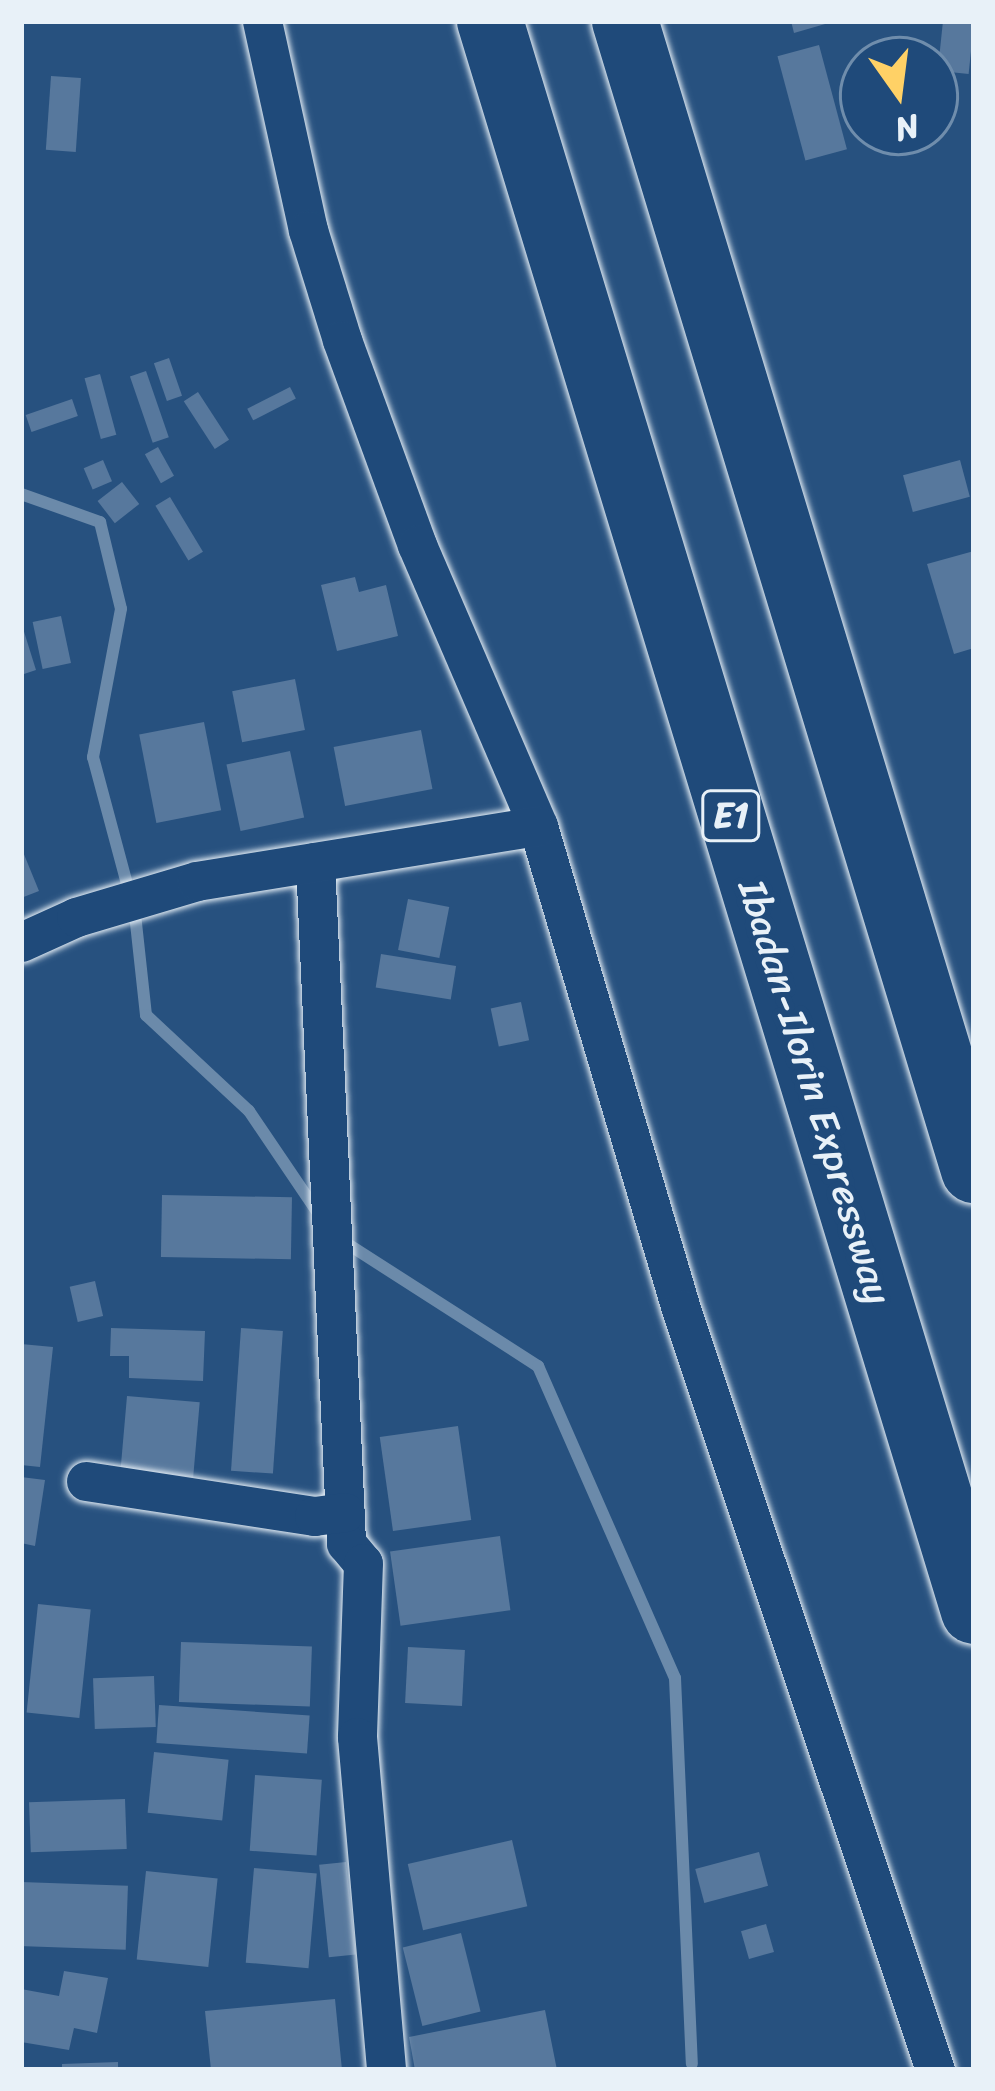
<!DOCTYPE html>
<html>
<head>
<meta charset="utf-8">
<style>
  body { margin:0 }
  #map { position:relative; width:995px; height:2091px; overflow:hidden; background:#27517f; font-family:Sriracha,sans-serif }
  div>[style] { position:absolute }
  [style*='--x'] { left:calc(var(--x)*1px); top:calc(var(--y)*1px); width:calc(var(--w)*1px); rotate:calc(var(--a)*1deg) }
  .stream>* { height:12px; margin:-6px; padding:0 6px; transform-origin:6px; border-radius:6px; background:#6b8aaa }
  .building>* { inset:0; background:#57789d; transform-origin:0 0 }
  .roads { filter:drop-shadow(0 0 3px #e8f1f8) drop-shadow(0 0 3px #e8f1f8) }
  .minor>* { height:39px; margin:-19.5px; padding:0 19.5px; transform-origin:19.5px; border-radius:19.5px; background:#1f4a7a }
  .motorway>* { height:66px; margin:-33px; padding:0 33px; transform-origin:33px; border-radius:33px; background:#1f4a7a }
  span { translate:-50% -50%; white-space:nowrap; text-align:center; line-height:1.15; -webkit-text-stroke:12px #1f4a7a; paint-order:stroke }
  .shield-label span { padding:3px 9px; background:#1f4a7a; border:3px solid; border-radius:9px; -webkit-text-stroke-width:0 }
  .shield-label { font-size:36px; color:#e8f1f8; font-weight:700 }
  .street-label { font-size:39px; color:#e8f1f8 }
  .frame { position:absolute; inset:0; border:24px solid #e8f1f8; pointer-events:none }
  .north { position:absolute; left:839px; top:36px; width:120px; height:120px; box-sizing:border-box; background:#1f4a7a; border:3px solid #6f8dac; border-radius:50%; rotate:166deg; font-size:33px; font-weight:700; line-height:48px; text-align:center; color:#e8f1f8 }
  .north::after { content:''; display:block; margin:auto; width:42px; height:54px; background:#ffd166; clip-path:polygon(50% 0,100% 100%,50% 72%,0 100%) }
</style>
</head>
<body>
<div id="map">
  <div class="stream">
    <i style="--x:21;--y:494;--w:84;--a:19.5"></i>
    <i style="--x:100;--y:522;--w:89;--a:76.4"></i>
    <i style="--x:121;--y:609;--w:151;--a:100.7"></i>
    <i style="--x:93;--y:757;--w:163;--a:75"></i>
    <i style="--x:135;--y:914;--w:102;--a:83.8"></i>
    <i style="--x:146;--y:1015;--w:141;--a:43"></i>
    <i style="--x:249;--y:1111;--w:123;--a:55.9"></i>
    <i style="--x:343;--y:1241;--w:232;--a:32.7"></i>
    <i style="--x:538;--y:1366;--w:341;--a:66.3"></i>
    <i style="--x:675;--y:1678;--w:386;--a:87.5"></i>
  </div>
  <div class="building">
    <i style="clip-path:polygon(791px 21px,831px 21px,832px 22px,794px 33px)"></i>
    <i style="left:943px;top:21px;width:31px;height:50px;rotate:6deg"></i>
    <i style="left:819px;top:45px;width:108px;height:43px;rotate:75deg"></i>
    <i style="left:51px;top:76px;width:30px;height:74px;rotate:4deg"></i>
    <i style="left:169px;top:358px;width:40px;height:16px;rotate:71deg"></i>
    <i style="left:146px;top:371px;width:70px;height:17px;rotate:71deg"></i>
    <i style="left:100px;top:374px;width:63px;height:16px;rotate:75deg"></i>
    <i style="left:290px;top:387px;width:13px;height:48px;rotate:63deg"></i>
    <i style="left:198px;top:392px;width:57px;height:17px;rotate:57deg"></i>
    <i style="left:72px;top:399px;width:18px;height:49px;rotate:71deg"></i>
    <i style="left:158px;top:447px;width:33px;height:15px;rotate:61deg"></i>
    <i style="left:103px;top:460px;width:23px;height:21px;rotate:67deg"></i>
    <i style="left:960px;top:460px;width:38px;height:59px;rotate:75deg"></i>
    <i style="left:122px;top:482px;width:28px;height:31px;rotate:52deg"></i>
    <i style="left:170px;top:497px;width:64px;height:17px;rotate:59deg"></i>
    <i style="clip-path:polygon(974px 551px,974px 648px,954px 654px,927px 564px)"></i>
    <i style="clip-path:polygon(355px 577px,359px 592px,386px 585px,398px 636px,337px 651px,321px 585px)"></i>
    <i style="left:61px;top:616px;width:48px;height:29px;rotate:78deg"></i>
    <i style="clip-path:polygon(21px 622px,36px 670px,21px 675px)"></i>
    <i style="left:295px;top:679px;width:52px;height:64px;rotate:79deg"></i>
    <i style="left:204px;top:722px;width:90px;height:66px;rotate:79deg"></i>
    <i style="left:421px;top:730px;width:60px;height:89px;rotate:79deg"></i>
    <i style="left:290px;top:751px;width:68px;height:65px;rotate:78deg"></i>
    <i style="clip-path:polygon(21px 847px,39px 891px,21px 898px)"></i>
    <i style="left:408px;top:899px;width:42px;height:52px;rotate:11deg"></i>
    <i style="left:381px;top:954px;width:76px;height:34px;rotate:9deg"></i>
    <i style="left:521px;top:1002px;width:39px;height:31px;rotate:78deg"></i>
    <i style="left:162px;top:1195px;width:130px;height:62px;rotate:1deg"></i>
    <i style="left:95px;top:1281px;width:36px;height:26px;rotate:77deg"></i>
    <i style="clip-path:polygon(111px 1328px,205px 1331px,203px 1381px,129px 1378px,129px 1356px,110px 1356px)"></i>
    <i style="left:241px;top:1328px;width:42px;height:143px;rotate:4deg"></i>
    <i style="clip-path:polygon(21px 1344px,53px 1347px,40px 1467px,21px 1465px)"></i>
    <i style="left:127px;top:1396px;width:73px;height:75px;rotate:5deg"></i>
    <i style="left:458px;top:1426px;width:95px;height:79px;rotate:82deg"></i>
    <i style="clip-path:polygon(21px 1477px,45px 1480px,35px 1546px,21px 1543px)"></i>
    <i style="left:500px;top:1536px;width:75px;height:111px;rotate:82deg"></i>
    <i style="left:38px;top:1604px;width:53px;height:109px;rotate:6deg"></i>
    <i style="left:181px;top:1642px;width:131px;height:60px;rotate:2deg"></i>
    <i style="left:408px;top:1647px;width:57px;height:56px;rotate:3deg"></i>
    <i style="left:154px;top:1676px;width:51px;height:61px;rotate:88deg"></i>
    <i style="left:159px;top:1705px;width:151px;height:38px;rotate:4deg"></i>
    <i style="left:154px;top:1752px;width:75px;height:61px;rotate:6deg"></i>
    <i style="left:255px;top:1775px;width:67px;height:76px;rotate:4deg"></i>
    <i style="left:125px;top:1799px;width:50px;height:96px;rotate:88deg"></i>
    <i style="left:512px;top:1840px;width:68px;height:107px;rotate:77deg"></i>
    <i style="left:759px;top:1852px;width:35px;height:66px;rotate:75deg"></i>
    <i style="left:346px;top:1862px;width:93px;height:27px;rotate:84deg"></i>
    <i style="left:254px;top:1868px;width:63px;height:95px;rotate:5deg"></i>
    <i style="left:146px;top:1871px;width:72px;height:89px;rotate:6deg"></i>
    <i style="left:21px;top:1882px;width:107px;height:64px;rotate:2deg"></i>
    <i style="left:766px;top:1924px;width:29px;height:26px;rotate:74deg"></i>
    <i style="left:461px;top:1933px;width:81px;height:60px;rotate:76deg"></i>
    <i style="clip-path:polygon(64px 1971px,108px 1978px,97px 2033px,74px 2028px,69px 2050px,21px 2042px,21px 1989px,59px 1996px)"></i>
    <i style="clip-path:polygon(335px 1999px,342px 2070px,211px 2070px,205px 2011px)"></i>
    <i style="clip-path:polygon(545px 2010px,557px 2070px,415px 2070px,409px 2037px)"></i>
    <i style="clip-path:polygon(118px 2062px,118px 2070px,62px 2070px,62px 2064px)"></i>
  </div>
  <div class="roads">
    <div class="minor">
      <i style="--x:262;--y:21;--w:214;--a:77.6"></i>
      <i style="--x:308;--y:230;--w:115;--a:72.8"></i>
      <i style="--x:342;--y:340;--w:218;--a:69.9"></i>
      <i style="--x:417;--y:545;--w:306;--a:66.7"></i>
      <i style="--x:538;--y:826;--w:504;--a:73.51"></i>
      <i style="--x:681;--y:1309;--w:802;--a:71.54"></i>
      <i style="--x:315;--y:862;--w:682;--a:87.39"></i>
      <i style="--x:346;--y:1543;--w:26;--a:50"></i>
      <i style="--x:363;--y:1563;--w:174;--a:92"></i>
      <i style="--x:357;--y:1737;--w:334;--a:85"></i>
      <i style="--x:21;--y:942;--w:60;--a:-24.4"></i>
      <i style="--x:76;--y:917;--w:126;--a:-16.6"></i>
      <i style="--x:197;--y:881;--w:345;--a:-9.2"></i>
      <i style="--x:86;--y:1481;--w:231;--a:8.7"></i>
      <i style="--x:314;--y:1516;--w:31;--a:-7"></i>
    </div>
    <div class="motorway">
      <i style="--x:490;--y:21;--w:1662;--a:73.07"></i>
      <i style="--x:625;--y:21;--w:1201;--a:73.1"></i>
    </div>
  </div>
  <div class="shield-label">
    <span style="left:731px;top:816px">E1</span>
  </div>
  <div class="street-label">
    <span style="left:815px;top:1092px;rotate:73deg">Ibadan-Ilorin Expressway</span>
  </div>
  <div class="frame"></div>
  <div class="north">N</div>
</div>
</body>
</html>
